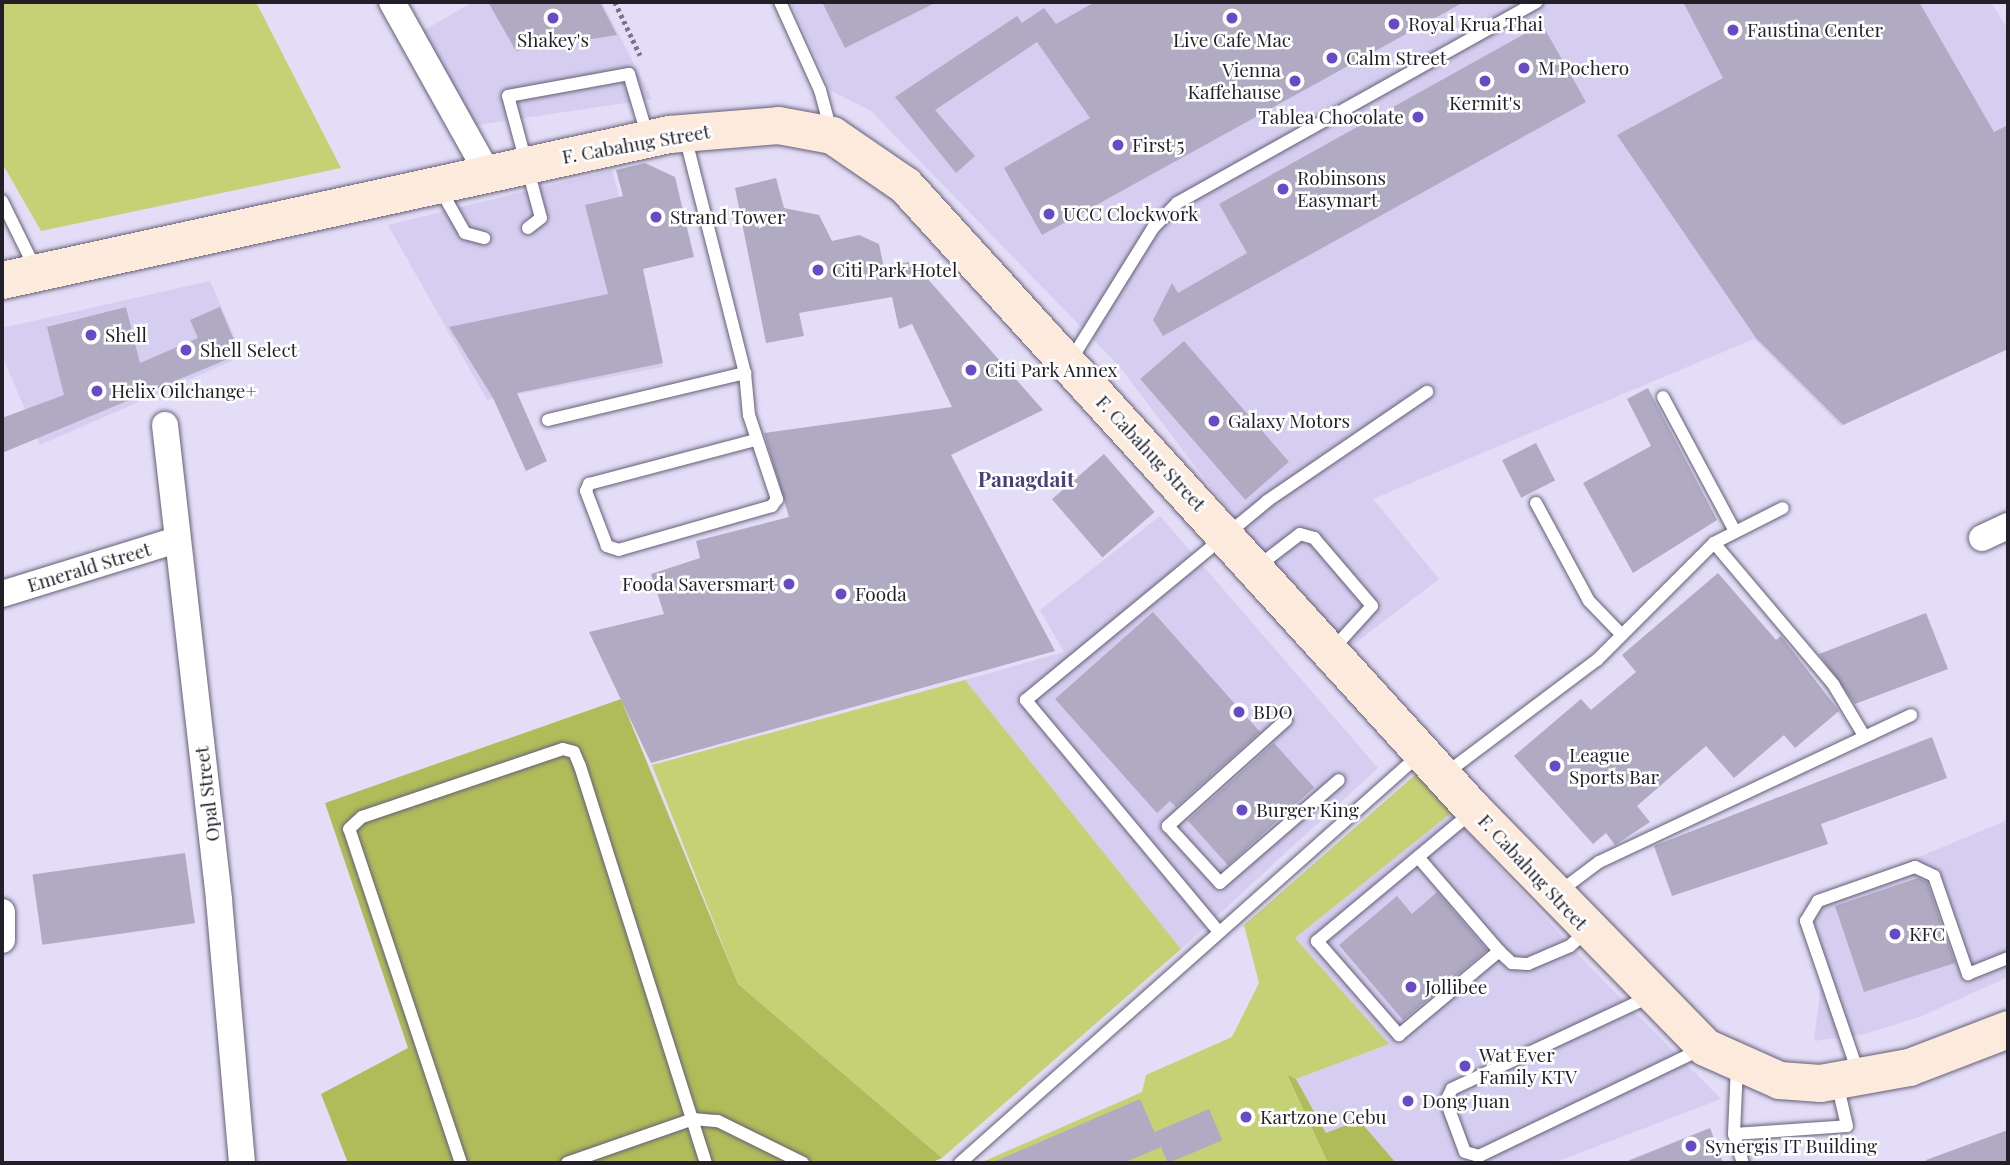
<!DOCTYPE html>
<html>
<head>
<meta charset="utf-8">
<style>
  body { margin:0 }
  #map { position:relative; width:2010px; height:1165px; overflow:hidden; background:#e3ddf7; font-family:"Playfair Display",serif }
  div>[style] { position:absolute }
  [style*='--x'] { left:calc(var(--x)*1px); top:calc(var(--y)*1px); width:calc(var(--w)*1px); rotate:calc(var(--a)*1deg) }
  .built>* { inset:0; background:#d6cef0 }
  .green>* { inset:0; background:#c5d175 }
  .forest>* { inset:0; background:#b0bb5a }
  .building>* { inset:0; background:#b0aac3; transform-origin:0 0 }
  .path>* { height:4.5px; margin-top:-2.25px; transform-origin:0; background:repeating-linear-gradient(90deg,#7a7587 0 3.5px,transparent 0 7px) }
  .roads { filter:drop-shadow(0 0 2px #655f76) drop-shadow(0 0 2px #655f76) }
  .lane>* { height:12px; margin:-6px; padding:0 6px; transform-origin:6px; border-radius:6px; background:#fff }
  .street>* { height:26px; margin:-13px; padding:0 13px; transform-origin:13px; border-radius:13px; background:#fff }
  .secondary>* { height:37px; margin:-18.5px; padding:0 18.5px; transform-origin:18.5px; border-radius:18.5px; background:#fceadd }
  .dots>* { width:19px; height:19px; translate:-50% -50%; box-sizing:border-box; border:4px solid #fff; border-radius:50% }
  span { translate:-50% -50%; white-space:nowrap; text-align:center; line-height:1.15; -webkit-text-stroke:5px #fff; paint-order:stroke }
  .poi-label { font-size:19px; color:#221f29 }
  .left { translate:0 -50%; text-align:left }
  .right { translate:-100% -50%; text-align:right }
  .street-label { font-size:19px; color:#221f29 }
  .neighbourhood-label { font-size:21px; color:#4a3f7c; font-weight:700 }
  .frame { position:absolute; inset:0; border:4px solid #221f29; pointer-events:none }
</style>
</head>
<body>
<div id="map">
  <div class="built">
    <i style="clip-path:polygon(473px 2px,602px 2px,652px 99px,471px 126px,414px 36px)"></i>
    <i style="clip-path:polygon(791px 2px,1991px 2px,2008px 30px,2008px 347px,1840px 426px,1754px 339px,1373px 499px,1439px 579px,1349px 648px,1242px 528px,1119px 366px,871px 111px,831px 91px)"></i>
    <i style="clip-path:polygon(612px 170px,663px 367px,487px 400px,388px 225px)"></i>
    <i style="clip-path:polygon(210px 281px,243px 356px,40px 445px,2px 355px,2px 328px)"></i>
    <i style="clip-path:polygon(1160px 516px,1378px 768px,1181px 949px,965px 680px,1064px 652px,1040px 610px)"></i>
    <i style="clip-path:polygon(1450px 812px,1588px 965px,1721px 1099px,1553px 1163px,1396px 1163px,1359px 1120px,1326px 1133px,1296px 1079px,1388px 1044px,1295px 938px)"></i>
    <i style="clip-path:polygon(2008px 820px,2008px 977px,1922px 1016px,1865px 1034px,1814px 1041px,1823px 969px,1805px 904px)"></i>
  </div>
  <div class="green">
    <i style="clip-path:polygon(2px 2px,256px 2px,341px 168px,41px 231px,2px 163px)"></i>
    <i style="clip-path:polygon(965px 680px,1181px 949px,942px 1158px,738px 984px,652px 765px)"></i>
    <i style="clip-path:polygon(1416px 774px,1451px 813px,1295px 938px,1389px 1044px,1296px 1079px,1287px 1076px,1328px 1163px,980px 1163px,1142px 1092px,1146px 1075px,1232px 1037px,1259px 983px,1244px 925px)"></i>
  </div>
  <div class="forest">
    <i style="clip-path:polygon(621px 699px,738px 984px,942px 1158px,930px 1163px,348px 1163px,321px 1094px,408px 1048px,325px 803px)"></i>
    <i style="clip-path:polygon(1287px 1075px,1296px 1079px,1326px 1133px,1359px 1120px,1396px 1163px,1328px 1163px)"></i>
  </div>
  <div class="building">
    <i style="clip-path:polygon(488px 2px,600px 2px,617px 35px,516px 51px)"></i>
    <i style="clip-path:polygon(822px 2px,937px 2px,845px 48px)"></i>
    <i style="clip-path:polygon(1095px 2px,1464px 2px,1042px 235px,1004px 168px,1090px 118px,1037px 42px,935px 110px,975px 156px,956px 173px,895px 97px,1017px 16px,1022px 23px,1044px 8px,1056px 24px)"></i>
    <i style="clip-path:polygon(1683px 2px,1919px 2px,1994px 132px,2008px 125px,2008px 349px,1843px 425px,1756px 338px,1617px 135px,1723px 78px)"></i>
    <i style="clip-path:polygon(1542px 24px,1586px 102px,1163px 336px,1153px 320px,1172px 283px,1178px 293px,1247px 253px,1219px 204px)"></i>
    <i style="clip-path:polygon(645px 163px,675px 177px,694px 257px,643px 269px,663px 363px,517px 393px,547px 461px,526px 471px,493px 398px,449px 327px,608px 294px,585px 205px,623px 196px,616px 170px)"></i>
    <i style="clip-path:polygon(776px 178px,784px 208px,819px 215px,832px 241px,859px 235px,879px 244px,884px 268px,912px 261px,1043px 410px,951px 455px,1055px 651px,651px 763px,589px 632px,664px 614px,651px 574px,700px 558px,696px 541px,789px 517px,764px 433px,952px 407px,912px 324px,899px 329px,892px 297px,799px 313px,804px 336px,766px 343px,735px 188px)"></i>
    <i style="clip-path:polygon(126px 307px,140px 363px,198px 338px,190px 320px,220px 307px,240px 354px,2px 453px,2px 418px,64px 395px,47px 327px)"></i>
    <i style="left:1184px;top:341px;width:160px;height:58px;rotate:49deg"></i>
    <i style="clip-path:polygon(1648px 388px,1717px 520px,1633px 573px,1583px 483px,1651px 446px,1627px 399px)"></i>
    <i style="left:1536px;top:443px;width:42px;height:38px;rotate:63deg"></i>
    <i style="left:1104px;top:454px;width:77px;height:69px;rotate:49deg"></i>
    <i style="clip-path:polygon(1718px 573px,1776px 640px,1781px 636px,1839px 711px,1795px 748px,1784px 735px,1734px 778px,1706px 746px,1637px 806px,1650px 822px,1615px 845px,1606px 833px,1593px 844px,1514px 756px,1581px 699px,1591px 710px,1636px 672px,1622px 655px)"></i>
    <i style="clip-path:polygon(1153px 612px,1260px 732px,1176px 807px,1170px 801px,1157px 813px,1055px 699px)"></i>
    <i style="clip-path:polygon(1926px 613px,1948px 669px,1855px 704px,1819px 654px)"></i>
    <i style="clip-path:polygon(1932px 737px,1947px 778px,1821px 824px,1828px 844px,1672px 896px,1654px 846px)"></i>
    <i style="left:1274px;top:743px;width:60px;height:116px;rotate:48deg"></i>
    <i style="left:185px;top:853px;width:71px;height:154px;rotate:82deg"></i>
    <i style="clip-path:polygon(1918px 878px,1927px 882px,1955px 963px,1864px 992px,1835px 906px)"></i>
    <i style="clip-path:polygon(1437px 892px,1487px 950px,1403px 1020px,1339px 945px,1397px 896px,1412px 914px)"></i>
    <i style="clip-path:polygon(1140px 1099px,1161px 1147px,1123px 1163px,991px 1163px)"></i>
    <i style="left:1209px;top:1109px;width:34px;height:59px;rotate:67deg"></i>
    <i style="clip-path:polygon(1710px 1128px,1723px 1163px,1626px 1163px,1625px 1162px)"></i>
    <i style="clip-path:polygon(2008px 1130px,2008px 1163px,1927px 1163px,1926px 1160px)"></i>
  </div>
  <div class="path">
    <i style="--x:615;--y:2;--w:59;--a:64.7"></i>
  </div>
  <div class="roads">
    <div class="lane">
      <i style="--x:780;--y:2;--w:97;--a:65.6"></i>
      <i style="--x:820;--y:90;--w:42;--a:75"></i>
      <i style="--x:685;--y:136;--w:244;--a:75.8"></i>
      <i style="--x:745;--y:373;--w:42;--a:84.6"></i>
      <i style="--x:749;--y:415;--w:89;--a:71.6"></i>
      <i style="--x:777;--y:499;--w:9;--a:126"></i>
      <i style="--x:772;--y:506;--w:159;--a:164"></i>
      <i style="--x:619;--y:550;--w:13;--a:-162"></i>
      <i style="--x:607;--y:546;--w:59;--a:-110.9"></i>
      <i style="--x:586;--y:491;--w:8;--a:-67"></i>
      <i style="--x:589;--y:484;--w:173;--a:-14.8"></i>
      <i style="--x:439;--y:187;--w:53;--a:60.5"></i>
      <i style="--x:465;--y:233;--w:20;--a:15"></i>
      <i style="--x:2;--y:201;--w:75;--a:63.8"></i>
      <i style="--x:528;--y:228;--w:16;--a:-38"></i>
      <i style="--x:541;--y:218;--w:126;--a:-105.1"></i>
      <i style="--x:508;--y:96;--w:123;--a:-10.3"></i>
      <i style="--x:629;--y:74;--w:63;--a:73.3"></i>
      <i style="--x:1069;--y:363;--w:159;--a:-58.1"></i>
      <i style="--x:1153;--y:228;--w:35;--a:-46"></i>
      <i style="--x:1177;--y:203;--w:412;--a:-29.2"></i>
      <i style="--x:1663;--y:397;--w:152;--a:61.8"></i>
      <i style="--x:548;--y:420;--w:203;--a:-13.4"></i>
      <i style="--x:1536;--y:503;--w:111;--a:61.6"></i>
      <i style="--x:1589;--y:601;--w:43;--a:45.9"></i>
      <i style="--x:1714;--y:543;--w:185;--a:49.8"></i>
      <i style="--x:1833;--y:684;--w:58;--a:59"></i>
      <i style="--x:1257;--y:567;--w:54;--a:-37.5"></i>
      <i style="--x:1300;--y:534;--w:15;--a:16"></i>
      <i style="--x:1314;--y:538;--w:89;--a:49.5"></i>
      <i style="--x:1372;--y:606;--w:59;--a:132.3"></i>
      <i style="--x:1286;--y:720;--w:159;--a:138.1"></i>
      <i style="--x:1168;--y:826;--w:77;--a:47.6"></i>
      <i style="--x:1220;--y:883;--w:157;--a:-40.9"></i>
      <i style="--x:1445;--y:774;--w:190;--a:-36.9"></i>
      <i style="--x:1597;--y:660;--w:165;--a:-45"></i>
      <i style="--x:1714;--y:543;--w:77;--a:-26.9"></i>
      <i style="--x:1472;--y:812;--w:202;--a:140.2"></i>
      <i style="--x:1317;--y:941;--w:125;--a:48.9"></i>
      <i style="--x:1399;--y:1035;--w:131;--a:-40"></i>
      <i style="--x:1499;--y:951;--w:18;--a:43"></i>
      <i style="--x:1512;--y:963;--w:16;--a:4"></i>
      <i style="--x:1528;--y:964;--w:46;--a:-23.2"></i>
      <i style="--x:1570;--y:946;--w:24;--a:-42"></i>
      <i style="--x:1418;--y:857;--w:124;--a:49.2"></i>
      <i style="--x:1559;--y:892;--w:50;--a:-36.9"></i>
      <i style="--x:1599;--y:862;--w:345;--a:-25.2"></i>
      <i style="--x:1219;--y:932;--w:302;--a:-129.8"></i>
      <i style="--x:1026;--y:700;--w:313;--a:-39.5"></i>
      <i style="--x:1267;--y:501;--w:194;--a:-34.3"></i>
      <i style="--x:1651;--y:996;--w:220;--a:155"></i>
      <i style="--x:1452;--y:1089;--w:13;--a:117"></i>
      <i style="--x:1446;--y:1101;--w:54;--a:69.6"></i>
      <i style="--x:1465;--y:1152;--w:15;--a:16"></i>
      <i style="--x:1479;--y:1156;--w:246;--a:-25.7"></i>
      <i style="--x:1737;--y:1065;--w:69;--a:92.5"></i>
      <i style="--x:1734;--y:1134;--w:30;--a:73"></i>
      <i style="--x:1858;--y:1072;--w:160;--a:-109"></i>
      <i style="--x:1806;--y:921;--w:23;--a:-59"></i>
      <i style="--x:1818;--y:901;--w:103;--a:-19.3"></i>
      <i style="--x:1915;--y:867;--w:21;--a:25"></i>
      <i style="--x:1934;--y:876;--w:104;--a:70.9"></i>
      <i style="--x:1968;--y:974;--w:43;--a:-21.8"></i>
      <i style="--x:1734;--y:1134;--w:113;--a:-4"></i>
      <i style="--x:1847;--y:1126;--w:44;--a:-103.1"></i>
      <i style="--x:461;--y:1163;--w:352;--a:-108.5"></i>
      <i style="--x:349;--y:829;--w:18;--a:-43"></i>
      <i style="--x:362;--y:817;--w:212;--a:-18.7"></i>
      <i style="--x:563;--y:749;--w:11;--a:15"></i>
      <i style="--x:574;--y:752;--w:15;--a:67"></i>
      <i style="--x:580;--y:766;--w:417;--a:72.4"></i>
      <i style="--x:567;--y:1163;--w:133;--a:-19.2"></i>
      <i style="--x:693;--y:1119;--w:25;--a:5"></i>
      <i style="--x:718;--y:1121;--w:95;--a:26.3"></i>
      <i style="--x:960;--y:1163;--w:616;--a:-41.64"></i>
    </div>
    <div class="street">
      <i style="--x:392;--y:2;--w:195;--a:60.8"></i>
      <i style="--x:165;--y:425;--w:478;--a:83.5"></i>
      <i style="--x:219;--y:900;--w:264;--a:85"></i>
      <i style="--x:1982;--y:538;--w:29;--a:-25"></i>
      <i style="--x:2;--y:594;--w:182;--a:-17.2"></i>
      <i style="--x:2;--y:912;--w:28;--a:90"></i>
    </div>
    <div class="secondary">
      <i style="--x:2;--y:280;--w:683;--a:-12.35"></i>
      <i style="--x:669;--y:134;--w:109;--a:-4.7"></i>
      <i style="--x:778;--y:125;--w:55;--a:10.5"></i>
      <i style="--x:832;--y:135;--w:88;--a:34.4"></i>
      <i style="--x:905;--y:185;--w:845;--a:47.69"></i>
      <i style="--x:1474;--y:810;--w:331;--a:45.7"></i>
      <i style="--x:1705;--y:1047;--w:81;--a:24"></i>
      <i style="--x:1779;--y:1080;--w:41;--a:4.2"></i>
      <i style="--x:1820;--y:1083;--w:90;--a:-10.2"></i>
      <i style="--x:1909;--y:1067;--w:106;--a:-21"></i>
    </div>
  </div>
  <div class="dots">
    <i style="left:553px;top:18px;background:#684bc4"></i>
    <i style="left:1232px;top:18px;background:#684bc4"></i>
    <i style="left:1394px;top:24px;background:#684bc4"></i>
    <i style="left:1733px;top:30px;background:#684bc4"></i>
    <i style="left:1332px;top:58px;background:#684bc4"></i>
    <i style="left:1524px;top:68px;background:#684bc4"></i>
    <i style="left:1295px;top:81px;background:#684bc4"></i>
    <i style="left:1485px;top:81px;background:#684bc4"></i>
    <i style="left:1418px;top:117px;background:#684bc4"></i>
    <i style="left:1118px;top:145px;background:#684bc4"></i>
    <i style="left:1283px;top:189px;background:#684bc4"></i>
    <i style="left:1049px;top:214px;background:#684bc4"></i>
    <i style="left:656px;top:217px;background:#684bc4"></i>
    <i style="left:818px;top:270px;background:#684bc4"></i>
    <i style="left:91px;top:335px;background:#684bc4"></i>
    <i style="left:186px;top:350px;background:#684bc4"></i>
    <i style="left:971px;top:370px;background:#684bc4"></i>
    <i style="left:97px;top:391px;background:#684bc4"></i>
    <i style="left:1214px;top:421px;background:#684bc4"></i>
    <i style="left:789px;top:584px;background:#684bc4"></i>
    <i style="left:841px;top:594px;background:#684bc4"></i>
    <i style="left:1239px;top:712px;background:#684bc4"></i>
    <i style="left:1555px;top:766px;background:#684bc4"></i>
    <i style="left:1242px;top:810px;background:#684bc4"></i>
    <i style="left:1895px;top:934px;background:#684bc4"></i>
    <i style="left:1411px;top:987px;background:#684bc4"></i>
    <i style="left:1465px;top:1066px;background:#684bc4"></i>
    <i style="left:1408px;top:1101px;background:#684bc4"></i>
    <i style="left:1246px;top:1117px;background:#684bc4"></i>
    <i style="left:1691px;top:1146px;background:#684bc4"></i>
  </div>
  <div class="poi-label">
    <span class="left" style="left:1408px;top:24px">Royal Krua Thai</span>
    <span class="left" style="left:1747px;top:30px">Faustina Center</span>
    <span style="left:553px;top:40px">Shakey's</span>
    <span style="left:1232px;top:40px">Live Cafe Mac</span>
    <span class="left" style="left:1346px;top:58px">Calm Street</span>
    <span class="left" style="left:1538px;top:68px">M Pochero</span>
    <span class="right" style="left:1281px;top:81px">Vienna<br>Kaffehause</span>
    <span style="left:1485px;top:103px">Kermit's</span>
    <span class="right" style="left:1404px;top:117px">Tablea Chocolate</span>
    <span class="left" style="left:1132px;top:145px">First 5</span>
    <span class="left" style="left:1297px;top:189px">Robinsons<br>Easymart</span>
    <span class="left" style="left:1063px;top:214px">UCC Clockwork</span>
    <span class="left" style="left:670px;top:217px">Strand Tower</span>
    <span class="left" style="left:832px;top:270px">Citi Park Hotel</span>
    <span class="left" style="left:105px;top:335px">Shell</span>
    <span class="left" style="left:200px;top:350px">Shell Select</span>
    <span class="left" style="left:985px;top:370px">Citi Park Annex</span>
    <span class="left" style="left:111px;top:391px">Helix Oilchange+</span>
    <span class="left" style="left:1228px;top:421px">Galaxy Motors</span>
    <span class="right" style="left:775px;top:584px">Fooda Saversmart</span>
    <span class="left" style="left:855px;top:594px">Fooda</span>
    <span class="left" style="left:1253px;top:712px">BDO</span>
    <span class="left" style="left:1569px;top:766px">League<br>Sports Bar</span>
    <span class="left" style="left:1256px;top:810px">Burger King</span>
    <span class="left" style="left:1909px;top:934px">KFC</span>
    <span class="left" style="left:1425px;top:987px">Jollibee</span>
    <span class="left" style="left:1479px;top:1066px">Wat Ever<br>Family KTV</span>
    <span class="left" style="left:1422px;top:1101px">Dong Juan</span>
    <span class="left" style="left:1260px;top:1117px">Kartzone Cebu</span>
    <span class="left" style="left:1705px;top:1146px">Synergis IT Building</span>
  </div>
  <div class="street-label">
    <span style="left:636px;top:144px;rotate:-10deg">F. Cabahug Street</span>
    <span style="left:1151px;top:453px;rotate:47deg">F. Cabahug Street</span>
    <span style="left:89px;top:567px;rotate:-17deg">Emerald Street</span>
    <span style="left:207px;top:794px;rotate:-97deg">Opal Street</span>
    <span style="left:1533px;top:872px;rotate:47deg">F. Cabahug Street</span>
  </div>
  <div class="neighbourhood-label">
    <span style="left:1026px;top:478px">Panagdait</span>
  </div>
  <div class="frame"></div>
</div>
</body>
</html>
